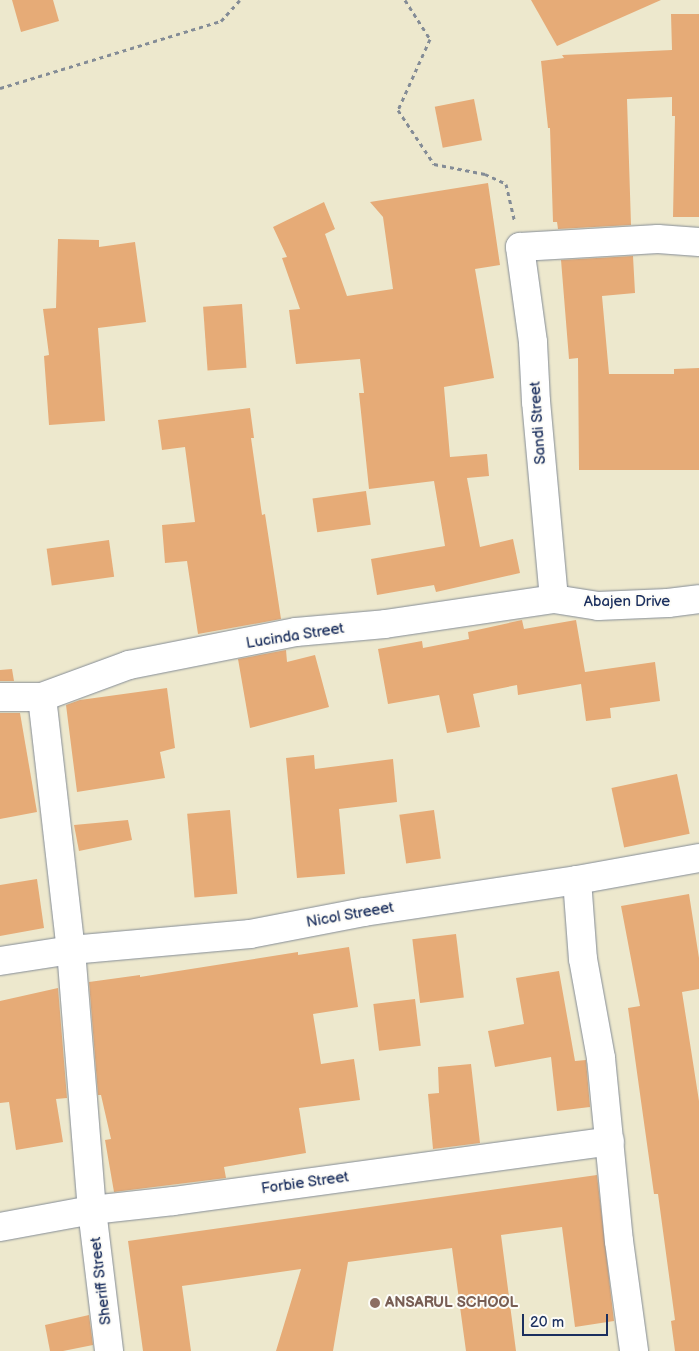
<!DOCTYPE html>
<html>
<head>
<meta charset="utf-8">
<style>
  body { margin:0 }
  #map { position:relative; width:699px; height:1351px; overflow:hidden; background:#ede8cd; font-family:"Balsamiq Sans",sans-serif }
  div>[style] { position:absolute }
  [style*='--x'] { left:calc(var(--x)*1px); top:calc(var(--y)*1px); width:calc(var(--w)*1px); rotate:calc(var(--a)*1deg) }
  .building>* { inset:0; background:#e6ab77; transform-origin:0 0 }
  .path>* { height:3px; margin-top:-1.5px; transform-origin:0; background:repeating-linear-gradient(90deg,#848c96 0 4px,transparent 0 8px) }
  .roads { filter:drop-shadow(0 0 1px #848c96) drop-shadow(0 0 1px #848c96) }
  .minor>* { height:28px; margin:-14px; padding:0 14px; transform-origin:14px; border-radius:14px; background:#fff }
  .dots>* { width:14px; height:14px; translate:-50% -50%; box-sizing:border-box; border:2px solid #fdfcf7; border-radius:50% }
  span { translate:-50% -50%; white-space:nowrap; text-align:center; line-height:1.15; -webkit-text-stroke:4px #fdfcf7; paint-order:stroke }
  .street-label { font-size:15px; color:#1b2f5e }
  .education-label { font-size:15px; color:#785e54; font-weight:700 }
  .left { translate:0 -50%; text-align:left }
  .scale { position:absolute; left:522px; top:1314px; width:86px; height:22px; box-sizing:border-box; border:2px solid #1b2f5e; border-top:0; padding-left:6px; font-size:15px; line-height:18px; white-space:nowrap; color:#1b2f5e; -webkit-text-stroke:4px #fdfcf7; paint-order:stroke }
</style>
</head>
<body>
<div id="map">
  <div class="building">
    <i style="clip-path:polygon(12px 0,53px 0,59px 21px,21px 32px)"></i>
    <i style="clip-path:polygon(531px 0,661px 0,557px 46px)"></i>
    <i style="clip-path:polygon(671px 14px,699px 14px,699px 217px,673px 217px,675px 116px,672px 116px,672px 97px,627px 99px,631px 225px,558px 229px,557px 222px,553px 222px,550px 128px,548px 128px,541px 61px,564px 58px,562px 55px,672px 50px)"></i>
    <i style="left:474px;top:99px;width:42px;height:40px;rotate:79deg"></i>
    <i style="clip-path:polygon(488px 183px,500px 265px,475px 269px,494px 378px,444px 387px,450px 457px,487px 454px,489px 476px,467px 478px,480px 547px,513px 539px,520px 573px,436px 592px,434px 585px,377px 595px,371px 559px,445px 546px,434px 481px,369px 489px,359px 393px,364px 393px,360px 359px,296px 364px,289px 310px,300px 309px,282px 258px,287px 257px,273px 227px,324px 202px,335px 229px,325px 234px,347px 296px,393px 289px,383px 217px,370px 202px)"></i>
    <i style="clip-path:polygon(58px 239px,99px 240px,99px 247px,135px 242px,146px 322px,98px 328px,105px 421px,49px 425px,44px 356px,49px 355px,43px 309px,56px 308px)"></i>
    <i style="clip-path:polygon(633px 256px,635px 293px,602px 296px,609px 374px,674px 374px,674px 369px,699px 368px,699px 470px,579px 470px,578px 358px,569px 359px,561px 260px)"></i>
    <i style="left:242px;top:304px;width:64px;height:39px;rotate:86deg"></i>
    <i style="clip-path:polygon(250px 408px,254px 438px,251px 438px,262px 515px,265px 514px,281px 619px,198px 634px,187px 561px,165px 563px,162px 525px,195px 522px,185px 447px,162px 450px,158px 420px)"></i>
    <i style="left:366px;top:491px;width:34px;height:54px;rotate:82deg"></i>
    <i style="left:109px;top:540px;width:37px;height:63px;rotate:82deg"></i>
    <i style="clip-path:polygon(522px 620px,524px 629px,576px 620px,585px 672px,655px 662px,660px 701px,610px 708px,611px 718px,586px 721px,581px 684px,518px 695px,517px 685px,473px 694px,480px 727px,447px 733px,439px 695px,388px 704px,378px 649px,422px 641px,423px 648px,469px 639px,468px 632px)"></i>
    <i style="clip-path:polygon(286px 650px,287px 662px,315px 655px,329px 707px,250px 728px,238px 659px)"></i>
    <i style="clip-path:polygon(12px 669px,14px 681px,0 681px,0 670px)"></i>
    <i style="clip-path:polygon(167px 688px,175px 748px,160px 752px,165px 778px,77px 792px,66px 705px,80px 700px)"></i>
    <i style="clip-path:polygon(0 713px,20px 713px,37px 812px,0 819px)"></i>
    <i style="clip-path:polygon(314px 755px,315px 769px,393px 759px,397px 802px,339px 809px,345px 874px,297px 878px,286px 758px)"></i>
    <i style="left:677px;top:774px;width:61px;height:67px;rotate:78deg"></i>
    <i style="left:230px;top:810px;width:84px;height:43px;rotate:85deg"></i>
    <i style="left:434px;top:810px;width:49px;height:35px;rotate:82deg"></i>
    <i style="clip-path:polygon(128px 820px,132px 840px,79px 851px,74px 825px)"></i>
    <i style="clip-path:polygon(37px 879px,44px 928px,0 936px,0 885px)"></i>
    <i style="clip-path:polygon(689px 894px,699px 958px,699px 989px,682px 992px,699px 1101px,699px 1351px,675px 1351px,671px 1321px,675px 1320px,658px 1194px,654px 1194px,628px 1008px,640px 1006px,621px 906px)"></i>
    <i style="left:456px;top:934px;width:64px;height:44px;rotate:83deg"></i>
    <i style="clip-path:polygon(349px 947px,358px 1007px,313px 1014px,321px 1064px,354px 1059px,360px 1100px,299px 1108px,306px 1153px,224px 1167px,226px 1178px,114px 1192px,105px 1140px,111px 1139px,101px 1095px,98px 1095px,89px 982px,140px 975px,140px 977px,298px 952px,298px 955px)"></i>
    <i style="clip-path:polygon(559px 971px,575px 1061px,586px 1060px,590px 1107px,557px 1111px,551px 1057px,495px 1067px,488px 1031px,524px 1024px,516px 978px)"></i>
    <i style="clip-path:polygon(58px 988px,67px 1098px,56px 1099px,63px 1142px,16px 1150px,9px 1102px,0 1103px,0 1001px)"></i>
    <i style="left:415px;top:999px;width:47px;height:42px;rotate:83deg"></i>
    <i style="clip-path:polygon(471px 1064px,480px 1143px,433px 1149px,428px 1094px,439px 1093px,438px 1067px)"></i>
    <i style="clip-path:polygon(597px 1175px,614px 1321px,575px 1327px,562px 1227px,501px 1235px,516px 1351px,466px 1351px,452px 1248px,348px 1262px,333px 1351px,276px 1351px,301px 1269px,182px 1286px,191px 1351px,143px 1351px,128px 1241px)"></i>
    <i style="clip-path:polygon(89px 1315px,93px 1345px,63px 1351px,50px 1351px,45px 1325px)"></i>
  </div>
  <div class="path">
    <i style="--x:405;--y:0;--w:46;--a:57.3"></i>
    <i style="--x:430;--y:39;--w:78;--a:114.3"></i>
    <i style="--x:398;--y:110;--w:65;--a:56.3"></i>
    <i style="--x:434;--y:164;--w:52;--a:11.1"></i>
    <i style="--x:485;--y:174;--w:23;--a:25"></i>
    <i style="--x:506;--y:184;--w:37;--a:77"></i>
    <i style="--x:0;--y:88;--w:231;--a:-16.9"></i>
    <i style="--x:221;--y:21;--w:28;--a:-48"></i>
  </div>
  <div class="roads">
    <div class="minor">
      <i style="--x:554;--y:599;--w:198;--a:-95.2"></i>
      <i style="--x:536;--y:402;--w:60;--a:-92.9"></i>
      <i style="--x:533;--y:342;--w:96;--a:-97.8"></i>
      <i style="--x:520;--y:247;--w:138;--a:-3.3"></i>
      <i style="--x:658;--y:239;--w:41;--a:4.2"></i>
      <i style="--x:0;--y:697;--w:42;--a:0"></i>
      <i style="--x:42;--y:697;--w:93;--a:-20.2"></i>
      <i style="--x:129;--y:665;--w:170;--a:-11.2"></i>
      <i style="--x:296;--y:632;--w:89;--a:-5.1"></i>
      <i style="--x:385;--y:624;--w:171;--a:-8.4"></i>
      <i style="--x:554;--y:599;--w:45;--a:9"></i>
      <i style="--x:598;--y:606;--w:70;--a:-2.5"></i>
      <i style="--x:668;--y:603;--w:31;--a:-7"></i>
      <i style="--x:42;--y:697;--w:255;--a:83.5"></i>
      <i style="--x:71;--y:950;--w:261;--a:85.4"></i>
      <i style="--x:92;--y:1210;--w:142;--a:83.1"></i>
      <i style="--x:577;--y:880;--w:79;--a:85.7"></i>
      <i style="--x:583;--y:959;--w:101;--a:79.7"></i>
      <i style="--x:601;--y:1058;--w:184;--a:84.4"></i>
      <i style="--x:619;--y:1241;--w:111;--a:82.2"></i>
      <i style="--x:0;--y:961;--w:72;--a:-8.8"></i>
      <i style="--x:71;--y:950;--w:180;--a:-5.1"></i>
      <i style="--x:250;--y:934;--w:116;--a:-10.9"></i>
      <i style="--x:364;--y:912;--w:215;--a:-8.5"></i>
      <i style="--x:577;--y:880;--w:124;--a:-10.2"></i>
      <i style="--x:0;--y:1227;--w:94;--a:-10.5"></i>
      <i style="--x:92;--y:1210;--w:82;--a:-6.3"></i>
      <i style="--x:174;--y:1201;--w:440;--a:-7.8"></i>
    </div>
  </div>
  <div class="dots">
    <i style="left:375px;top:1303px;background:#8d6e63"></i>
  </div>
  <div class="street-label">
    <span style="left:538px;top:423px;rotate:-94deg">Sandi Street</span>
    <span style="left:627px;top:602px">Abajen Drive</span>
    <span style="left:295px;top:636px;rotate:-9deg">Lucinda Street</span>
    <span style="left:350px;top:915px;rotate:-10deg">Nicol Streeet</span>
    <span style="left:305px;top:1183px;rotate:-8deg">Forbie Street</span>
    <span style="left:101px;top:1281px;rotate:-97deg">Sheriff Street</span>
  </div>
  <div class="education-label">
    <span class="left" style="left:385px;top:1303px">ANSARUL SCHOOL</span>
  </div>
  <div class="scale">20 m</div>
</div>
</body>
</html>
